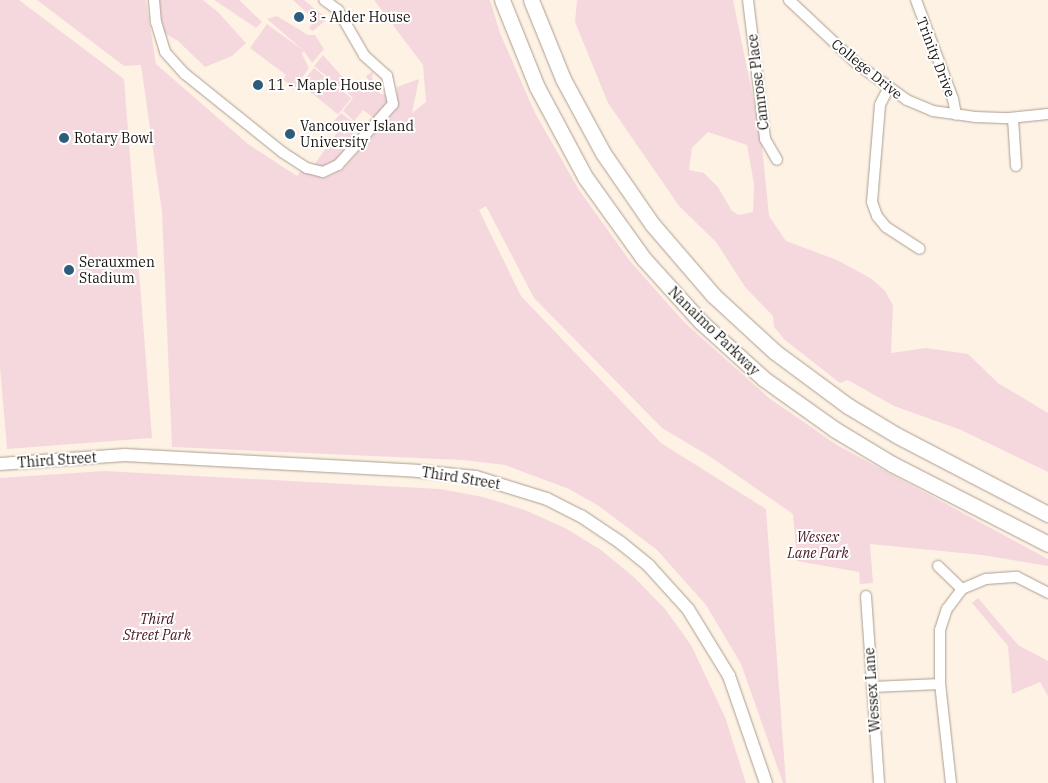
<!DOCTYPE html>
<html>
<head>
<meta charset="utf-8">
<style>
  body { margin:0 }
  #map { position:relative; width:1048px; height:783px; overflow:hidden; background:#fef2e4; font-family:"IBM Plex Serif",serif }
  div>[style] { position:absolute }
  [style*='--x'] { left:calc(var(--x)*1px); top:calc(var(--y)*1px); width:calc(var(--w)*1px); rotate:calc(var(--a)*1deg) }
  .green>* { inset:0; background:#f5d8de; transform-origin:0 0 }
  .roads { filter:drop-shadow(0 0 1px #aa9e91) drop-shadow(0 0 1px #aa9e91) }
  .minor>* { height:10px; margin:-5px; padding:0 5px; transform-origin:5px; border-radius:5px; background:#fff }
  .major>* { height:12px; margin:-6px; padding:0 6px; transform-origin:6px; border-radius:6px; background:#fff }
  .highway>* { height:15px; margin:-7.5px; padding:0 7.5px; transform-origin:7.5px; border-radius:7.5px; background:#fff }
  .dots>* { width:14px; height:14px; translate:-50% -50%; box-sizing:border-box; border:2px solid #fff; border-radius:50% }
  span { translate:-50% -50%; white-space:nowrap; text-align:center; line-height:1.15; -webkit-text-stroke:4px #fff; paint-order:stroke }
  .poi-label { font-size:14px; color:#1a1611 }
  .left { translate:0 -50%; text-align:left }
  .street-label { font-size:14px; color:#1a1611 }
  .park-label { font-size:14px; color:#471625; font-style:italic }
</style>
</head>
<body>
<div id="map">
  <div class="green">
    <i style="clip-path:polygon(0 0,19px 0,124px 79px,152px 438px,7px 449px,0 367px)"></i>
    <i style="clip-path:polygon(37px 0,146px 0,156px 64px,248px 144px,297px 176px,301px 171px,325px 178px,342px 170px,393px 113px,397px 102px,397px 87px,419px 79px,412px 113px,426px 102px,423px 65px,374px 0,490px 0,500px 33px,535px 113px,579px 190px,630px 261px,684px 322px,769px 398px,837px 445px,1048px 559px,1048px 566px,982px 555px,870px 544px,873px 583px,860px 584px,859px 572px,797px 561px,793px 514px,709px 456px,662px 428px,534px 298px,486px 206px,479px 210px,521px 296px,661px 443px,766px 509px,786px 783px,783px 783px,741px 664px,706px 605px,657px 550px,599px 506px,569px 489px,505px 465px,463px 460px,172px 447px,162px 212px,141px 65px,124px 66px)"></i>
    <i style="clip-path:polygon(159px 0,203px 0,218px 12px,246px 43px,232px 56px,205px 67px,178px 41px,163px 32px)"></i>
    <i style="clip-path:polygon(214px 0,239px 0,262px 22px,256px 28px)"></i>
    <i style="clip-path:polygon(293px 0,304px 0,327px 19px,313px 31px,309px 28px,315px 20px)"></i>
    <i style="clip-path:polygon(evenodd,577px 0,733px 0,761px 136px,769px 216px,786px 241px,837px 260px,872px 279px,885px 291px,893px 305px,891px 353px,926px 348px,968px 354px,998px 383px,1048px 413px,1048px 472px,961px 430px,894px 406px,848px 380px,840px 383px,785px 340px,774px 327px,773px 316px,745px 287px,716px 242px,679px 206px,608px 103px,575px 22px,577px 0,708px 132px,747px 145px,754px 184px,753px 212px,739px 215px,732px 211px,718px 187px,704px 173px,689px 170px,692px 148px,708px 132px)"></i>
    <i style="clip-path:polygon(277px 16px,308px 35px,315px 35px,324px 49px,312px 63px,304px 51px,302px 54px,309px 68px,294px 89px,283px 79px,286px 75px,250px 48px,267px 24px,304px 51px,267px 19px)"></i>
    <i style="clip-path:polygon(323px 55px,348px 83px,342px 89px,314px 66px)"></i>
    <i style="left:314px;top:68px;width:48px;height:21px;rotate:39deg"></i>
    <i style="clip-path:polygon(373px 71px,372px 78px,380px 94px,387px 95px,387px 102px,374px 118px,363px 110px,354px 121px,343px 111px,353px 98px,346px 91px,353px 82px,359px 91px,371px 87px,366px 76px)"></i>
    <i style="clip-path:polygon(341px 113px,353px 122px,354px 136px,336px 161px,324px 167px,314px 165px,336px 134px,338px 129px,332px 123px)"></i>
    <i style="clip-path:polygon(104px 471px,440px 489px,483px 497px,525px 510px,565px 528px,601px 550px,635px 578px,665px 609px,691px 645px,725px 717px,746px 783px,0 783px,0 478px)"></i>
    <i style="clip-path:polygon(978px 598px,1018px 645px,1048px 661px,1048px 696px,1040px 682px,1012px 694px,1008px 646px,972px 603px)"></i>
  </div>
  <div class="roads">
    <div class="minor">
      <i style="--x:154;--y:0;--w:22;--a:85"></i>
      <i style="--x:156;--y:22;--w:31;--a:73"></i>
      <i style="--x:165;--y:52;--w:30;--a:48"></i>
      <i style="--x:185;--y:74;--w:124;--a:38.8"></i>
      <i style="--x:282;--y:152;--w:30;--a:33"></i>
      <i style="--x:307;--y:168;--w:16;--a:14"></i>
      <i style="--x:323;--y:172;--w:17;--a:-25"></i>
      <i style="--x:338;--y:165;--w:82;--a:-48"></i>
      <i style="--x:393;--y:104;--w:29;--a:-102"></i>
      <i style="--x:387;--y:76;--w:31;--a:-138"></i>
      <i style="--x:364;--y:55;--w:52;--a:-120"></i>
      <i style="--x:338;--y:10;--w:17;--a:-144"></i>
      <i style="--x:748;--y:0;--w:140;--a:83"></i>
      <i style="--x:765;--y:139;--w:24;--a:60"></i>
      <i style="--x:789;--y:0;--w:92;--a:43.2"></i>
      <i style="--x:856;--y:63;--w:63;--a:36"></i>
      <i style="--x:907;--y:100;--w:28;--a:23"></i>
      <i style="--x:933;--y:111;--w:42;--a:8.1"></i>
      <i style="--x:975;--y:117;--w:34;--a:2"></i>
      <i style="--x:1009;--y:118;--w:39;--a:-6"></i>
      <i style="--x:916;--y:0;--w:106;--a:69.5"></i>
      <i style="--x:953;--y:99;--w:16;--a:79"></i>
      <i style="--x:888;--y:89;--w:18;--a:117"></i>
      <i style="--x:880;--y:105;--w:97;--a:94.7"></i>
      <i style="--x:872;--y:202;--w:15;--a:70"></i>
      <i style="--x:877;--y:216;--w:14;--a:51"></i>
      <i style="--x:886;--y:227;--w:40;--a:32.9"></i>
      <i style="--x:1013;--y:118;--w:48;--a:86.4"></i>
      <i style="--x:938;--y:566;--w:33;--a:44"></i>
      <i style="--x:866;--y:596;--w:187;--a:86"></i>
      <i style="--x:872;--y:687;--w:68;--a:-2.5"></i>
      <i style="--x:951;--y:783;--w:100;--a:-96.3"></i>
      <i style="--x:940;--y:684;--w:54;--a:-90"></i>
      <i style="--x:940;--y:630;--w:22;--a:-72"></i>
      <i style="--x:947;--y:609;--w:25;--a:-53"></i>
      <i style="--x:962;--y:589;--w:26;--a:-23"></i>
      <i style="--x:986;--y:579;--w:31;--a:-4"></i>
      <i style="--x:1017;--y:577;--w:35;--a:27"></i>
    </div>
    <div class="major">
      <i style="--x:0;--y:464;--w:125;--a:-4.1"></i>
      <i style="--x:125;--y:455;--w:292;--a:3.1"></i>
      <i style="--x:417;--y:471;--w:59;--a:5.8"></i>
      <i style="--x:476;--y:477;--w:74;--a:17.2"></i>
      <i style="--x:547;--y:499;--w:38;--a:27"></i>
      <i style="--x:581;--y:516;--w:48;--a:34"></i>
      <i style="--x:621;--y:543;--w:36;--a:39"></i>
      <i style="--x:649;--y:566;--w:58;--a:47.8"></i>
      <i style="--x:688;--y:609;--w:79;--a:58.5"></i>
      <i style="--x:729;--y:676;--w:113;--a:70.9"></i>
    </div>
    <div class="highway">
      <i style="--x:502;--y:0;--w:94;--a:68.1"></i>
      <i style="--x:537;--y:87;--w:102;--a:61.9"></i>
      <i style="--x:585;--y:177;--w:101;--a:54.3"></i>
      <i style="--x:644;--y:259;--w:85;--a:47.9"></i>
      <i style="--x:701;--y:322;--w:85;--a:42.1"></i>
      <i style="--x:764;--y:379;--w:86;--a:35.5"></i>
      <i style="--x:834;--y:429;--w:68;--a:31.1"></i>
      <i style="--x:892;--y:464;--w:175;--a:27.1"></i>
      <i style="--x:531;--y:0;--w:85;--a:67.9"></i>
      <i style="--x:563;--y:79;--w:84;--a:61.6"></i>
      <i style="--x:603;--y:153;--w:86;--a:55.4"></i>
      <i style="--x:652;--y:224;--w:94;--a:49.3"></i>
      <i style="--x:713;--y:295;--w:84;--a:42.6"></i>
      <i style="--x:775;--y:352;--w:91;--a:36.5"></i>
      <i style="--x:848;--y:406;--w:58;--a:31"></i>
      <i style="--x:898;--y:436;--w:169;--a:27.5"></i>
    </div>
  </div>
  <div class="dots">
    <i style="left:299px;top:17px;background:#2d5d7c"></i>
    <i style="left:258px;top:85px;background:#2d5d7c"></i>
    <i style="left:290px;top:134px;background:#2d5d7c"></i>
    <i style="left:64px;top:138px;background:#2d5d7c"></i>
    <i style="left:69px;top:270px;background:#2d5d7c"></i>
  </div>
  <div class="poi-label">
    <span class="left" style="left:309px;top:17px">3 - Alder House</span>
    <span class="left" style="left:268px;top:85px">11 - Maple House</span>
    <span class="left" style="left:300px;top:134px">Vancouver Island<br>University</span>
    <span class="left" style="left:74px;top:138px">Rotary Bowl</span>
    <span class="left" style="left:79px;top:270px">Serauxmen<br>Stadium</span>
  </div>
  <div class="street-label">
    <span style="left:936px;top:57px;rotate:69deg">Trinity Drive</span>
    <span style="left:867px;top:69px;rotate:39deg">College Drive</span>
    <span style="left:758px;top:82px;rotate:-97deg">Camrose Place</span>
    <span style="left:714px;top:331px;rotate:44deg">Nanaimo Parkway</span>
    <span style="left:57px;top:460px;rotate:-4deg">Third Street</span>
    <span style="left:461px;top:478px;rotate:9deg">Third Street</span>
    <span style="left:872px;top:690px;rotate:-94deg">Wessex Lane</span>
  </div>
  <div class="park-label">
    <span style="left:818px;top:545px">Wessex<br>Lane Park</span>
    <span style="left:157px;top:627px">Third<br>Street Park</span>
  </div>
</div>
</body>
</html>
